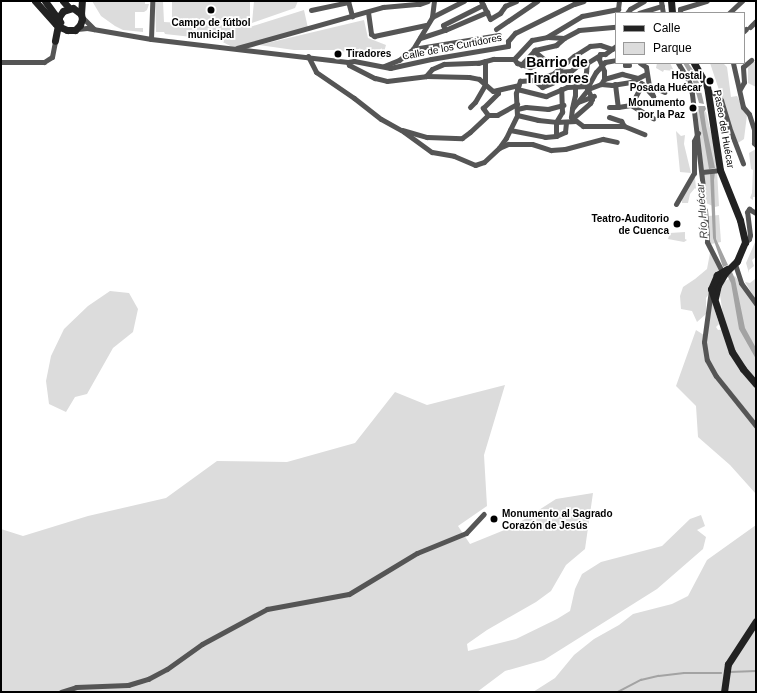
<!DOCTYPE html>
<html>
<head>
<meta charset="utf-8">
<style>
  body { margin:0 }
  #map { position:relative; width:757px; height:693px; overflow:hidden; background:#fff; font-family:Helvetica,sans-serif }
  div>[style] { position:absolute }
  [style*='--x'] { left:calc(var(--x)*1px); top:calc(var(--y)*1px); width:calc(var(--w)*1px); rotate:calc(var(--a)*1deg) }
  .green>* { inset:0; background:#dcdcdc; transform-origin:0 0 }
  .water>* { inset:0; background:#a3a3a3 }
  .stream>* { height:1.5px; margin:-0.75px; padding:0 0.75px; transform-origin:0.75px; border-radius:0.75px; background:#a3a3a3 }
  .street>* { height:5px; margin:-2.5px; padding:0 2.5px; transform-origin:2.5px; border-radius:2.5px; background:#555 }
  .secondary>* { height:7px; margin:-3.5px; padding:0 3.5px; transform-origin:3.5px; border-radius:3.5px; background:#222 }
  .dots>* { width:11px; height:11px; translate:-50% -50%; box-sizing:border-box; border:2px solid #fff; border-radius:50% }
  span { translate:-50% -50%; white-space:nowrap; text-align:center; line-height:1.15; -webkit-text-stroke:3.5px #fff; paint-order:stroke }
  .poi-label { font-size:10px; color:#000; font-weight:700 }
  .left { translate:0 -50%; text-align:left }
  .right { translate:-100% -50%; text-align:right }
  .street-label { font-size:10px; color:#000 }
  .water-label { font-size:11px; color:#444; font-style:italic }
  .district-label { font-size:14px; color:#000; font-weight:700 }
  .frame { position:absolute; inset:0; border:2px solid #000; pointer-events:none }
  .legend { position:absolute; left:615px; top:12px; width:130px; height:52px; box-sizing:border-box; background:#fff; border:1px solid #999; margin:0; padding:5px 7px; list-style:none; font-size:12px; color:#000 }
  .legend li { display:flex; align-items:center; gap:8px; height:20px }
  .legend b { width:20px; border:1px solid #999 }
</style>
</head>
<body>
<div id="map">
  <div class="green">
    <i style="clip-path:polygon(92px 1px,145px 1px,145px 4px,149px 4px,147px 10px,144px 12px,135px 12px,135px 28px,143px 28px,143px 32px,123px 30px,115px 26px,101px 16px)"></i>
    <i style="clip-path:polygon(155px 1px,163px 1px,164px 22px,250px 27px,304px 10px,308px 28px,234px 48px,219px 40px,165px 34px,164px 32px,156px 32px)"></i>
    <i style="left:172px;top:1px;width:78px;height:19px"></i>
    <i style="clip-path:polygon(254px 1px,298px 1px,295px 8px,252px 23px)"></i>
    <i style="clip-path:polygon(364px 20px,368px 38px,386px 45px,382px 59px,336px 50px,294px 50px,259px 45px)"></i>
    <i style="clip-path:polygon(752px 61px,756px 62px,756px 87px,748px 83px,748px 68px)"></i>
    <i style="clip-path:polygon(657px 63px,670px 63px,674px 71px,664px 70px,663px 72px,656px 68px)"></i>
    <i style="clip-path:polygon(710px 63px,723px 63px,727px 67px,731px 97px,737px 96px,747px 115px,744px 139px,738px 143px,726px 114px,714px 91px,719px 90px)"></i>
    <i style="clip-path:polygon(697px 108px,706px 112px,720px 170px,717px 170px,719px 206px,715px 207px,706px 203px)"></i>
    <i style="clip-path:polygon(676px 131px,681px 136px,685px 135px,684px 144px,691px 173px,680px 172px)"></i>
    <i style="clip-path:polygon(756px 149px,756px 197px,753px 197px,753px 200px,750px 198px,752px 193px,753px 170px,751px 169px,749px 153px)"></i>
    <i style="clip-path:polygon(695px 177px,696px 189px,695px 188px,690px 194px,688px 203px,682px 203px,682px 198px)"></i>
    <i style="clip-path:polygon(719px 215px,721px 242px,711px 244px,708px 231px,708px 216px)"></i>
    <i style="clip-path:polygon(685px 232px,685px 239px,687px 240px,684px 242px,668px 239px,670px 233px)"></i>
    <i style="clip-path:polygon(756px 240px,756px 257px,752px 260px,754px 266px,749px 270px,749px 273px,746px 263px)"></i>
    <i style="clip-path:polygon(710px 253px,722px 275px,706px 298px,706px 314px,697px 322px,692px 311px,681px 309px,680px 296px,683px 287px,695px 279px,707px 269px)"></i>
    <i style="clip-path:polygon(735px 276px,756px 305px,756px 494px,730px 465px,698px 437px,696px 406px,676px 386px,696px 330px,707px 337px,712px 301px,719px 324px,716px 327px,718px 330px,725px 329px,720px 295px,723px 282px)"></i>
    <i style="clip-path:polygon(755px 279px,756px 281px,756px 300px,745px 282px,750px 283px)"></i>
    <i style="clip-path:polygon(110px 291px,129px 293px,138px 309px,133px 332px,113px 348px,87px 394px,75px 397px,66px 412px,49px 404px,46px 381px,51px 356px,64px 329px,88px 306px)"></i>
    <i style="clip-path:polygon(505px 385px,484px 455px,487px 506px,458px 526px,470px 544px,514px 526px,556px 499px,593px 493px,585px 549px,566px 565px,551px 591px,536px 602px,487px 630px,467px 644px,468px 651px,516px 639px,557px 619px,570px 611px,575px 589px,582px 574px,601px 562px,662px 546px,690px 519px,701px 515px,705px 526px,697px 530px,706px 537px,703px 549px,657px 589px,544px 660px,505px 671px,477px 692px,1px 692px,1px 529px,23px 536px,88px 516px,166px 498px,217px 461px,287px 462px,355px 443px,395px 392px,427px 405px)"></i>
    <i style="clip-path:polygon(756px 525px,756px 692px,533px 692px,555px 678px,574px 655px,594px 639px,619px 625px,633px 614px,672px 604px,688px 596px,707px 560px)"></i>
  </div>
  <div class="water">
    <i style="clip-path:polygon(683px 63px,688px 63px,693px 70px,699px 83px,704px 104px,699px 103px,692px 78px)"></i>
    <i style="clip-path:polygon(698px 106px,705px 106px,706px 109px,704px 112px,706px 126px,715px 168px,709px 169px)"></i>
    <i style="clip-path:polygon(715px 172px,714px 180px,716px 239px,728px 265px,723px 267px,713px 238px,710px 173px)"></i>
    <i style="clip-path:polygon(732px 272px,735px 279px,745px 328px,756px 348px,756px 359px,739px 329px,731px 283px,727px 275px)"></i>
  </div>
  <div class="stream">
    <i style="--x:730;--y:672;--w:26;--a:-2"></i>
    <i style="--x:618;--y:692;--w:26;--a:-28"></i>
    <i style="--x:641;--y:680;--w:18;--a:-13"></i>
    <i style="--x:659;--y:676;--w:25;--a:-7"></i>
    <i style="--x:684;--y:673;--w:37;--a:0"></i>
  </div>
  <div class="street">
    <i style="--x:348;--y:1;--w:16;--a:75"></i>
    <i style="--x:481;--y:1;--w:20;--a:63"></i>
    <i style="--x:490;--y:19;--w:12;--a:-31"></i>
    <i style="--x:500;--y:13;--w:9;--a:-54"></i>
    <i style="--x:505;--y:6;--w:12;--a:-24"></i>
    <i style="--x:661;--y:1;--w:12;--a:81"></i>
    <i style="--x:311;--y:10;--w:38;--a:-12"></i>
    <i style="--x:680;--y:11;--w:2;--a:-90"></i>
    <i style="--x:680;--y:9;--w:28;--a:-17"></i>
    <i style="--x:368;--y:12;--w:22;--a:82"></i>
    <i style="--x:371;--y:34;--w:4;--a:34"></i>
    <i style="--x:374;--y:36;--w:53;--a:-11.9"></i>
    <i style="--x:627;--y:13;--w:5;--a:-53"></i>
    <i style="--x:630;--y:9;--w:16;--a:-30"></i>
    <i style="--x:639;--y:13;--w:24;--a:-17"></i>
    <i style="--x:729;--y:13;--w:18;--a:-43"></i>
    <i style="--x:82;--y:17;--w:17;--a:45"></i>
    <i style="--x:432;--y:17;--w:16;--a:-83"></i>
    <i style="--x:750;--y:27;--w:8;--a:-45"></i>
    <i style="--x:77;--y:29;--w:10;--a:-6"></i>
    <i style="--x:87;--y:28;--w:65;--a:9.8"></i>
    <i style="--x:151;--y:39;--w:198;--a:6.7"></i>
    <i style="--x:348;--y:62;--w:6;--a:-9"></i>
    <i style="--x:354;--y:61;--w:37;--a:11"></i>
    <i style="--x:390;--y:68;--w:42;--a:-12.4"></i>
    <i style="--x:431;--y:59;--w:78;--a:-9.6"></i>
    <i style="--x:508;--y:46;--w:5;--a:-90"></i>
    <i style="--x:508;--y:41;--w:11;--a:-49"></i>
    <i style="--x:515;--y:33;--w:66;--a:-26.2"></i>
    <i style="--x:574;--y:4;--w:10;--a:-17"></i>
    <i style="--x:496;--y:29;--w:50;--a:-34.3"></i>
    <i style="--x:445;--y:30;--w:5;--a:-112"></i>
    <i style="--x:443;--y:25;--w:45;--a:-26.6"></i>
    <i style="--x:744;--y:31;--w:3;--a:-45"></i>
    <i style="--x:548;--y:37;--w:16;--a:4"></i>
    <i style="--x:420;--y:38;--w:26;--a:-18"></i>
    <i style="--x:445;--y:30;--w:46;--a:-23.2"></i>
    <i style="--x:151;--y:39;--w:38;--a:-88"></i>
    <i style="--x:237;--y:48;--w:152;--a:-15.7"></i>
    <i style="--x:383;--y:7;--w:36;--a:-5"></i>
    <i style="--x:419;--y:4;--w:9;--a:-18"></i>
    <i style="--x:413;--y:49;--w:87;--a:-9.2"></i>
    <i style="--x:308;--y:56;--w:18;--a:63"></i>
    <i style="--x:316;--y:72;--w:46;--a:34.4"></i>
    <i style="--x:354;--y:98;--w:34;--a:38"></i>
    <i style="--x:381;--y:119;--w:26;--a:29"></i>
    <i style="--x:404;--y:132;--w:34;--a:36"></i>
    <i style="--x:432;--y:152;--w:22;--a:10"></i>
    <i style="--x:454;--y:156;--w:23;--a:23"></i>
    <i style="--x:475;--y:165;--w:9;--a:-18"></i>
    <i style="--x:484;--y:162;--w:21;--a:-43"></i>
    <i style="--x:499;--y:148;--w:10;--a:-24"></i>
    <i style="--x:508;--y:144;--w:24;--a:0"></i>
    <i style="--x:532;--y:144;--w:20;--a:18"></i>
    <i style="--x:551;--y:150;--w:14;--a:-4"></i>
    <i style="--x:565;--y:149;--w:39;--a:-15"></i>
    <i style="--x:603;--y:139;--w:14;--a:12"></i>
    <i style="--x:514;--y:59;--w:5;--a:53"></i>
    <i style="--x:517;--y:63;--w:14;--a:17"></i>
    <i style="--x:530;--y:67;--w:17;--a:-21"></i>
    <i style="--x:546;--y:61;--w:16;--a:-140"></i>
    <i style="--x:1;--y:62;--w:43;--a:0"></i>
    <i style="--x:44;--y:62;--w:9;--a:-32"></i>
    <i style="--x:52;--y:57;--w:16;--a:-79"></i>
    <i style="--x:348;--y:62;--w:3;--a:72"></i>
    <i style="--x:349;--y:65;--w:29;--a:27"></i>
    <i style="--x:375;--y:78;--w:12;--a:14"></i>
    <i style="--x:387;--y:81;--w:39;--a:-7"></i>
    <i style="--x:426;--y:76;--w:43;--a:1.3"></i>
    <i style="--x:469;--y:77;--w:10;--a:11"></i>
    <i style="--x:479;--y:79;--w:18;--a:41"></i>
    <i style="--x:493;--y:91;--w:26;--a:-13"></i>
    <i style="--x:625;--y:63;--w:2;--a:90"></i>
    <i style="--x:625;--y:65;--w:4;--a:0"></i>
    <i style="--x:640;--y:63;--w:7;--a:34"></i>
    <i style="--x:646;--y:67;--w:18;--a:81"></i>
    <i style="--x:678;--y:63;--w:21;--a:59"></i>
    <i style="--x:689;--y:81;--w:13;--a:77"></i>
    <i style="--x:692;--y:94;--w:94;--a:83.3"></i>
    <i style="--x:733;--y:63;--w:45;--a:77.2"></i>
    <i style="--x:743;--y:107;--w:9;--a:49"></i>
    <i style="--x:749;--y:114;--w:16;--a:72"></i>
    <i style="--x:754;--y:129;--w:14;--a:90"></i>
    <i style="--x:754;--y:143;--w:3;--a:45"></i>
    <i style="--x:521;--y:65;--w:21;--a:-47"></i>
    <i style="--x:535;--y:50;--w:22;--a:-13"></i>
    <i style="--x:556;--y:45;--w:11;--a:-41"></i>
    <i style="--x:564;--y:38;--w:17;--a:-28"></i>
    <i style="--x:579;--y:30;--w:37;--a:-5"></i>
    <i style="--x:384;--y:66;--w:16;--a:-22"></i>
    <i style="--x:399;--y:60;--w:18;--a:-38"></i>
    <i style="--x:413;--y:49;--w:37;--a:-59"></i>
    <i style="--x:432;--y:17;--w:36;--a:-27"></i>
    <i style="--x:557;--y:72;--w:14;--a:-4"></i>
    <i style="--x:571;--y:71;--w:8;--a:-40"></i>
    <i style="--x:577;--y:66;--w:10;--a:-17"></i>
    <i style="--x:426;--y:76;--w:9;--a:-49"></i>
    <i style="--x:432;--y:69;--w:13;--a:-23"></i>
    <i style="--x:444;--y:64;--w:34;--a:-2"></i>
    <i style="--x:478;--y:63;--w:16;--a:-15"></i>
    <i style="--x:493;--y:59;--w:21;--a:0"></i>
    <i style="--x:514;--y:59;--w:26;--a:-47"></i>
    <i style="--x:532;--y:40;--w:15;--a:-11"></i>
    <i style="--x:547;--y:37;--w:41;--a:-31"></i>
    <i style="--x:582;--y:16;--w:37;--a:-11"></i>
    <i style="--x:618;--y:9;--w:8;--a:-83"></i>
    <i style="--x:604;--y:79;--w:8;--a:-90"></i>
    <i style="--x:604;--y:71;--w:13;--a:-113"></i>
    <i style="--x:599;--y:59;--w:5;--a:-79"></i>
    <i style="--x:600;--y:54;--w:5;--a:0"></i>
    <i style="--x:605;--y:54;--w:14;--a:-36"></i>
    <i style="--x:534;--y:80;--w:11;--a:41"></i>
    <i style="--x:542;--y:87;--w:11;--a:-22"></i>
    <i style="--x:641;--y:83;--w:18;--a:47"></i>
    <i style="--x:653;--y:96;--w:12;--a:-110"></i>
    <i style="--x:649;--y:85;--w:17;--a:24"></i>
    <i style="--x:601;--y:84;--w:6;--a:-59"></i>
    <i style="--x:604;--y:79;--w:19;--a:-16"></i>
    <i style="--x:622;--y:74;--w:16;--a:14"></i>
    <i style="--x:638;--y:78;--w:9;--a:-27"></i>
    <i style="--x:615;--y:84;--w:23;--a:83"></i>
    <i style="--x:618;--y:107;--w:13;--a:-9"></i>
    <i style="--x:631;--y:105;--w:24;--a:-62"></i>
    <i style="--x:582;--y:86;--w:15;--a:-74"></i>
    <i style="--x:586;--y:72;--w:9;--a:-84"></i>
    <i style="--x:587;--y:63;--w:15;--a:-32"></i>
    <i style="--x:517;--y:89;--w:30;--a:14"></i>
    <i style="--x:546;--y:96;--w:23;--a:-23"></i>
    <i style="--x:567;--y:87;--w:21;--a:-3"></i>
    <i style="--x:740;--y:89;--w:8;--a:-60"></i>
    <i style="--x:744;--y:82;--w:15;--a:-94"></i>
    <i style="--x:743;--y:67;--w:11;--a:-41"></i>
    <i style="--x:708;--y:91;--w:6;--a:18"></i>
    <i style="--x:714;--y:93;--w:10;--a:45"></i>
    <i style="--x:721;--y:100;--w:28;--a:73"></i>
    <i style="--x:729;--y:127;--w:39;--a:69"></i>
    <i style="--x:578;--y:102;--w:17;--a:-21"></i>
    <i style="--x:631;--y:105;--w:26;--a:31"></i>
    <i style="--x:470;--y:107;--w:7;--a:-45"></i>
    <i style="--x:475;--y:102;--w:20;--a:-60"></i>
    <i style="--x:485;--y:85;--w:24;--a:-90"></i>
    <i style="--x:609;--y:107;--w:9;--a:0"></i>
    <i style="--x:572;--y:108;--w:13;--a:-77"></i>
    <i style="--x:575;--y:95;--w:9;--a:-90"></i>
    <i style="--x:517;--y:109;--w:9;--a:-13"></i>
    <i style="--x:526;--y:107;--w:22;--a:5"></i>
    <i style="--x:548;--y:109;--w:16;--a:-15"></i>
    <i style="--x:488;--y:115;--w:9;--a:-126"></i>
    <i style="--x:483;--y:108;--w:21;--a:-45"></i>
    <i style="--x:498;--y:93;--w:3;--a:-90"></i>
    <i style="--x:517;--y:115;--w:22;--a:13"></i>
    <i style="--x:538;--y:120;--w:18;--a:6"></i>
    <i style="--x:556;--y:122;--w:20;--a:-3"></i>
    <i style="--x:609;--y:117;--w:13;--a:18"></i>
    <i style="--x:621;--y:121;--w:6;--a:59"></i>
    <i style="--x:624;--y:126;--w:41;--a:180"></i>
    <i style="--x:583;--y:126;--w:15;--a:-143"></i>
    <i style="--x:571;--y:117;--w:8;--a:-83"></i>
    <i style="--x:572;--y:109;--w:26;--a:-51"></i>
    <i style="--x:588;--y:89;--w:14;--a:-21"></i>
    <i style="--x:601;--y:84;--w:11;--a:5"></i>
    <i style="--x:612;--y:85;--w:19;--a:-9"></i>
    <i style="--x:631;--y:82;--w:8;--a:-30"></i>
    <i style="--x:573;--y:118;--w:23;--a:-41"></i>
    <i style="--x:590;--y:103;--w:4;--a:-63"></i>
    <i style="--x:592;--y:99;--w:12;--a:-114"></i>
    <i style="--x:587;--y:88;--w:18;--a:-61"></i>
    <i style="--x:596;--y:72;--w:13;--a:-48"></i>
    <i style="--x:605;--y:62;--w:11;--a:-10"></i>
    <i style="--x:624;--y:126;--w:22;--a:22"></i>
    <i style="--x:402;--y:130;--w:26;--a:16"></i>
    <i style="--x:427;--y:137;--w:35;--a:2"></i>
    <i style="--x:462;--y:138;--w:10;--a:-37"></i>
    <i style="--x:470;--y:132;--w:25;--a:-43"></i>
    <i style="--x:488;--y:115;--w:9;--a:0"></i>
    <i style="--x:497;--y:115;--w:23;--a:-29"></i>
    <i style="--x:510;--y:130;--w:36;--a:11"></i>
    <i style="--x:545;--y:137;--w:11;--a:-5"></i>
    <i style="--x:556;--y:136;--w:10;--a:-24"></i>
    <i style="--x:565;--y:132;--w:10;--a:-84"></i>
    <i style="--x:556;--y:136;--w:14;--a:-90"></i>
    <i style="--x:556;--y:122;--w:12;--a:-59"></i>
    <i style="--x:562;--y:112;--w:23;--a:-92"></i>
    <i style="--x:499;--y:148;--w:12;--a:-55"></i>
    <i style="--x:506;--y:138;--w:25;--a:-64"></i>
    <i style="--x:517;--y:115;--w:22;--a:-93"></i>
    <i style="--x:516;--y:93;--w:13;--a:-72"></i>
    <i style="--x:520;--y:81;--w:14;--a:-4"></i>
    <i style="--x:534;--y:80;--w:20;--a:-18"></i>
    <i style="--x:553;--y:74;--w:28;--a:-41"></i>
    <i style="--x:574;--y:56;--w:19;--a:-32"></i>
    <i style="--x:590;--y:46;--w:10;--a:-6"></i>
    <i style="--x:600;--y:45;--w:13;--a:18"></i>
    <i style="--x:702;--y:172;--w:18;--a:-6"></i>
    <i style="--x:676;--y:204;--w:36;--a:-60"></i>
    <i style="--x:694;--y:173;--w:32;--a:-90"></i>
    <i style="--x:694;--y:141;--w:9;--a:-63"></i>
    <i style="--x:705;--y:210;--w:32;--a:86"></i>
    <i style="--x:707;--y:242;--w:33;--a:63"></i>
    <i style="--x:745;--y:242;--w:5;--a:-37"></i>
    <i style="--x:749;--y:239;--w:4;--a:-76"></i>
    <i style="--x:750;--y:235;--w:23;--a:-97"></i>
    <i style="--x:747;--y:212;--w:4;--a:-56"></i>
    <i style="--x:749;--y:209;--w:8;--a:30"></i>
    <i style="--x:735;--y:264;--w:20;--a:72"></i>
    <i style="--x:741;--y:283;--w:26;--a:54"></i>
    <i style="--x:711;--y:290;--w:52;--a:97.7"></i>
    <i style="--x:704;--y:342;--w:18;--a:81"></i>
    <i style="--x:707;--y:360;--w:18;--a:61"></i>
    <i style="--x:716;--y:376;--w:64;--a:51.3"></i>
    <i style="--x:61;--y:692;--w:16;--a:-18"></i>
    <i style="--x:76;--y:687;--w:52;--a:-2.2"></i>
    <i style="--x:128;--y:685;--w:21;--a:-17"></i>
    <i style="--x:148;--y:679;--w:21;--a:-28"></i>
    <i style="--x:167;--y:669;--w:43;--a:-35.5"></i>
    <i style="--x:202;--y:644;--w:74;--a:-28.3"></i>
    <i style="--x:267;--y:609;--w:83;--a:-10.4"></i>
    <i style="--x:349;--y:594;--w:79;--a:-31.1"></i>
    <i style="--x:417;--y:553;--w:53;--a:-22.2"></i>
    <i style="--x:466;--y:533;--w:26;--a:-47"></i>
  </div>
  <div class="secondary">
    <i style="--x:35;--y:1;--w:31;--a:48"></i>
    <i style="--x:56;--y:24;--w:2;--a:27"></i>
    <i style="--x:58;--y:25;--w:3;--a:45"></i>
    <i style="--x:60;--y:27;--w:8;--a:23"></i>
    <i style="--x:67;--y:30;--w:8;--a:0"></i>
    <i style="--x:75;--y:30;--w:7;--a:-45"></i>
    <i style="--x:80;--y:25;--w:6;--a:-72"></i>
    <i style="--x:82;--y:19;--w:5;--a:-101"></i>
    <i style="--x:81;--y:14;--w:10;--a:-143"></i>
    <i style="--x:73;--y:8;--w:10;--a:163"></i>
    <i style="--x:63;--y:11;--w:7;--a:124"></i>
    <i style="--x:59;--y:17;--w:3;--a:90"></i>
    <i style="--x:59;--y:20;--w:5;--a:101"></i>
    <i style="--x:58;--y:25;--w:16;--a:101"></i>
    <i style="--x:45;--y:1;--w:26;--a:54"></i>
    <i style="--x:63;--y:1;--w:9;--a:49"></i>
    <i style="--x:671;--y:1;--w:12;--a:85"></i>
    <i style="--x:81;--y:14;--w:13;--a:-86"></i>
    <i style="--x:694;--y:63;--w:26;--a:61"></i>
    <i style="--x:707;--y:86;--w:85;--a:81.2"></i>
    <i style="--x:720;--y:170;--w:54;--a:68.2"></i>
    <i style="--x:740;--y:220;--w:23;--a:77"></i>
    <i style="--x:745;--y:242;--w:21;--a:113"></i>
    <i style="--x:737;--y:261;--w:17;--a:135"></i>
    <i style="--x:725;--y:273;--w:14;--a:120"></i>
    <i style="--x:718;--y:285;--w:13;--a:103"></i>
    <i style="--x:727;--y:269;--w:12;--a:149"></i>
    <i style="--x:717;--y:275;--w:15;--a:113"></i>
    <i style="--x:711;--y:289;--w:66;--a:71.6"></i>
    <i style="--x:732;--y:352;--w:20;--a:57"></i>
    <i style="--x:743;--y:369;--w:20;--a:49"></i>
    <i style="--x:724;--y:692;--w:28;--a:-82"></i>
    <i style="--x:728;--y:664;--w:51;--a:-56.9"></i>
  </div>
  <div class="dots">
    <i style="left:211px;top:10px;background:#000"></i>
    <i style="left:338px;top:54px;background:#000"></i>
    <i style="left:710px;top:81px;background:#000"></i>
    <i style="left:693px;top:108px;background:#000"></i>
    <i style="left:677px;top:224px;background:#000"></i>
    <i style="left:494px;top:519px;background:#000"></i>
  </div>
  <div class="poi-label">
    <span style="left:211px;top:28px">Campo de fútbol<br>municipal</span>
    <span class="left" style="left:346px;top:54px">Tiradores</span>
    <span class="right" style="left:702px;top:81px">Hostal<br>Posada Huécar</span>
    <span class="right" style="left:685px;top:108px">Monumento<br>por la Paz</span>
    <span class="right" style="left:669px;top:224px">Teatro-Auditorio<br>de Cuenca</span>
    <span class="left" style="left:502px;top:519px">Monumento al Sagrado<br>Corazón de Jesús</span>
  </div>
  <div class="street-label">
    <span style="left:452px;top:47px;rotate:-11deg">Calle de los Curtidores</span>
    <span style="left:724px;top:129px;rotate:80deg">Paseo del Huécar</span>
  </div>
  <div class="water-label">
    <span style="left:702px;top:211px;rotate:-94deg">Río Huécar</span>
  </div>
  <div class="district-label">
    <span style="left:557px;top:70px">Barrio de<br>Tiradores</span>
  </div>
  <div class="frame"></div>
  <ul class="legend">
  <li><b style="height:5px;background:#222"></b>Calle</li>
  <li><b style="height:11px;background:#dcdcdc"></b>Parque</li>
  </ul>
</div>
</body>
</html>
